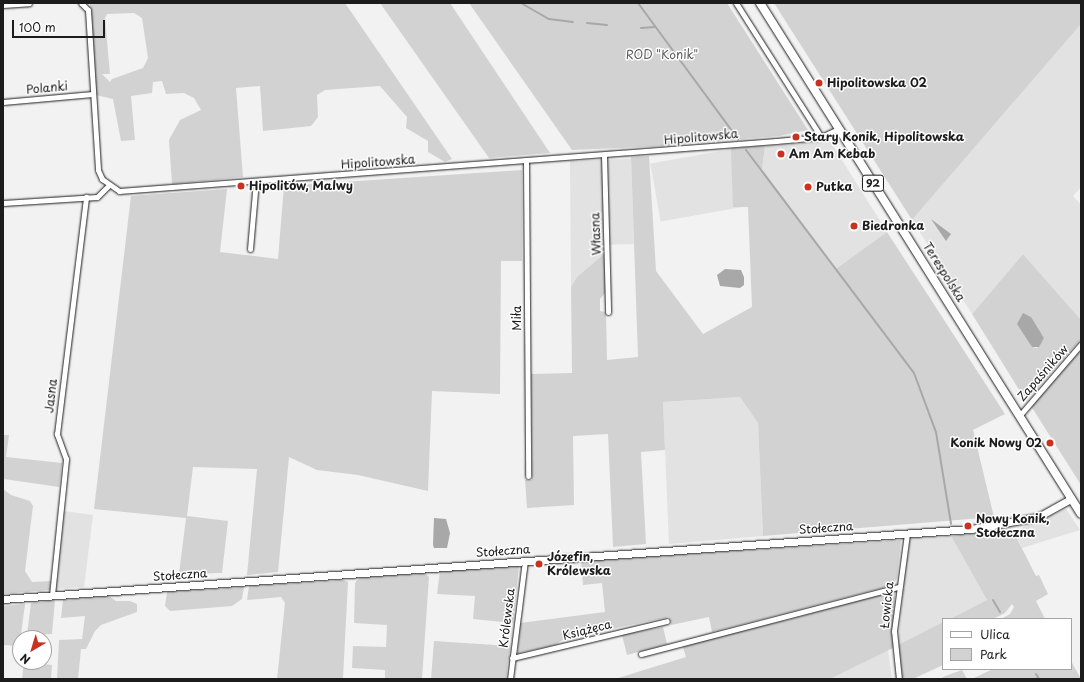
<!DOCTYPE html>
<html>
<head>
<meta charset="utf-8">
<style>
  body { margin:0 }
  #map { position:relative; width:1084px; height:682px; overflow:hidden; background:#f2f2f2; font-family:"Playpen Sans",sans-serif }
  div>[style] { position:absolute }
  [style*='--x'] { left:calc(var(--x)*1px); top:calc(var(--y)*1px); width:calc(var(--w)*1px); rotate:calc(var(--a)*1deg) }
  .built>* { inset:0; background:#e2e2e2; transform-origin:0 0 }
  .green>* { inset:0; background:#d2d2d2 }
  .water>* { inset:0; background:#a8a8a8 }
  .stream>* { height:2px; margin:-1px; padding:0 1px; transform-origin:1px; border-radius:1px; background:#a8a8a8 }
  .roads { filter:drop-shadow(0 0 1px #1c1c1c) drop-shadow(0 0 1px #1c1c1c) }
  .street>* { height:5px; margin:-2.5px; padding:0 2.5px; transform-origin:2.5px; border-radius:2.5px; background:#fff }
  .secondary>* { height:7px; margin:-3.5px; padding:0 3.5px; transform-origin:3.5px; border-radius:3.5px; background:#fff }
  .primary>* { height:8px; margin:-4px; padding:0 4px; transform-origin:4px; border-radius:4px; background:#fff }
  .dots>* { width:11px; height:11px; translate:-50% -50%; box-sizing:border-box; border:2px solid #fff; border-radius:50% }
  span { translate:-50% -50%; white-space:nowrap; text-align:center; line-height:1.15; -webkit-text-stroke:3px #fff; paint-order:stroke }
  .shield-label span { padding:1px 3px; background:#fff; border:1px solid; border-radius:3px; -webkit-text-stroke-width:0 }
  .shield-label { font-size:11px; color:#1c1c1c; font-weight:700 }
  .park-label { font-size:12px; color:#5c5c5c }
  .poi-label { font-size:12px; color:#1c1c1c; font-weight:700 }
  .left { translate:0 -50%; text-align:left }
  .right { translate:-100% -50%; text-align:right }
  .street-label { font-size:12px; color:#1c1c1c }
  .frame { position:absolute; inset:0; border:4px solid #1c1c1c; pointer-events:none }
  .legend { position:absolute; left:942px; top:618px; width:130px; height:52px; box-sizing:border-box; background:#fff; border:1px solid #a4a4a4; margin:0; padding:5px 7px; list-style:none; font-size:12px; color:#1c1c1c }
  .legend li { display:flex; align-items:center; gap:8px; height:20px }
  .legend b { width:20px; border:1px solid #a4a4a4 }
  .north { position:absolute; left:12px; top:630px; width:40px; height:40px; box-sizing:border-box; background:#fff; border:1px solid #a4a4a4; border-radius:50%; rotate:218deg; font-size:11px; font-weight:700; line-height:16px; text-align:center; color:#1c1c1c }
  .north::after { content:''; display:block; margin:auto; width:14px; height:18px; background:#c8321e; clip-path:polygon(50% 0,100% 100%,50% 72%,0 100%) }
  .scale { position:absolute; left:12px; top:20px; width:93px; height:18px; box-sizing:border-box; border:2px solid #1c1c1c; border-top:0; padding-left:5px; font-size:12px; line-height:14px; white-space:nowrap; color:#1c1c1c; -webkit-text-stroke:3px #fff; paint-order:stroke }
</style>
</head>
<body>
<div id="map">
  <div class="built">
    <i style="clip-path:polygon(1081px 24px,1081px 187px,1073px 196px,1081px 205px,1081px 320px,1023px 254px,972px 314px,912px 220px)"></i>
    <i style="clip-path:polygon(830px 141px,887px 232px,836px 270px,762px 169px,765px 146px)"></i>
    <i style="left:738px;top:148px;width:59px;height:89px;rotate:80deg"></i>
    <i style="left:631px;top:159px;width:85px;height:25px;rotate:88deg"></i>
    <i style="clip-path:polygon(603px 160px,605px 253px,577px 277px,571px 287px,570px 161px)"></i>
    <i style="clip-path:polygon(740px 397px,758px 423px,763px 536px,669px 544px,663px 402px)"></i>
    <i style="clip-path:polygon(1066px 509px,1080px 530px,1022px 548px,1014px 531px)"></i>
    <i style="clip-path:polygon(63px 511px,93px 515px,84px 587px,56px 589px)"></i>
    <i style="clip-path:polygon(951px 536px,987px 600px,950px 619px,943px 619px,943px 622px,898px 645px,908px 538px)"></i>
    <i style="clip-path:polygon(888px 650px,892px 679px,830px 679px)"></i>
  </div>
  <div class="green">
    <i style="clip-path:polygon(evenodd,90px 3px,345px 3px,452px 159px,445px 162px,428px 152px,428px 141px,406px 128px,407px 117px,380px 86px,325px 90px,317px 95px,318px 117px,311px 126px,263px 131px,260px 86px,236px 88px,243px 177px,172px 184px,169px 140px,180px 120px,201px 110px,194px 98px,184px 93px,166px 94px,162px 81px,153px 82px,152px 93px,131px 96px,135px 140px,121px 141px,113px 99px,96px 95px,90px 3px,107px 14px,134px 13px,142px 18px,148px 58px,143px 68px,112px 79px,110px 82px,102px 74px,110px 74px,105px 18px,107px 14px)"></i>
    <i style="clip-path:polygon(380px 3px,450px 3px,550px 153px,489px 158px)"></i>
    <i style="clip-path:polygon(469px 3px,727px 3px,808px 130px,779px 136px,718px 141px,716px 138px,713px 139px,714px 141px,665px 146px,572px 150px)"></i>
    <i style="clip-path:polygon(774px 3px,1081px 3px,1081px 24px,912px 220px)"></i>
    <i style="clip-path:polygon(765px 146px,762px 169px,836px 269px,887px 232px,1005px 414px,973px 430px,994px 517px,763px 536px,758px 423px,740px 397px,663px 402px,665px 450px,641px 452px,646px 544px,613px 547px,608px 434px,573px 436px,574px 505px,527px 508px,525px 480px,532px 480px,531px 374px,572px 373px,571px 287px,577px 277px,605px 253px,605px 293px,600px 299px,600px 311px,606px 312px,607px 360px,638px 357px,631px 157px,649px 156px,656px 271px,703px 334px,752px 307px,748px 207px,733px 207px,731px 151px,732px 148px)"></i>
    <i style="clip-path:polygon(522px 170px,522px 261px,501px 261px,500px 394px,432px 391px,428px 491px,358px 475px,317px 470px,289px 457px,278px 572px,247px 575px,257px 469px,193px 467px,187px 516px,228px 521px,222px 573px,179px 574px,186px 518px,94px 509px,131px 196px,227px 189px,220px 252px,278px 259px,284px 186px)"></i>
    <i style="clip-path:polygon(evenodd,1023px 254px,1081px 320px,1081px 339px,1026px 401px,972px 314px,1023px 254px,1029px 315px,1044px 338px,1037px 348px,1032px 347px,1029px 315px)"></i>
    <i style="clip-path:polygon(1081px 350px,1081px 485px,1031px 406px)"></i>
    <i style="clip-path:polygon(3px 435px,9px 435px,6px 457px,62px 463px,59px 487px,4px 479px,3px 484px)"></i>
    <i style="clip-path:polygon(3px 489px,11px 495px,30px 501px,33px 506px,25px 571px,32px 582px,51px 581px,50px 590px,3px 594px)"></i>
    <i style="clip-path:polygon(1012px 529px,1036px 576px,1039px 575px,1048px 594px,1036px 601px,1045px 619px,1001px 619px,1010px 614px,1014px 607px,1012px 604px,1005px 613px,993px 619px,950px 619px,987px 600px,951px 536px)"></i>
    <i style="clip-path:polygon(901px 540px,897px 578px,893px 585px,712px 632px,709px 617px,671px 625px,669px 617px,564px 639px,555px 645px,518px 653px,520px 623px,605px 612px,602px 583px,583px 585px,581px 561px)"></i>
    <i style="clip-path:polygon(519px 566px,513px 623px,473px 619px,475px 596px,437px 594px,440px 571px)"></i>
    <i style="clip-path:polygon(425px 573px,429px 577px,422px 679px,385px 679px,385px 670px,352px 668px,353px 646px,386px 647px,387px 625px,354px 623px,355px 583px,359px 578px)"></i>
    <i style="clip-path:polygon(344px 580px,348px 582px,343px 678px,346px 679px,277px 679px,285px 603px,281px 597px,247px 600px,249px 586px)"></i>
    <i style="clip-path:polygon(244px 587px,242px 599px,232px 606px,170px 611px,165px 606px,167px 592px)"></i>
    <i style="clip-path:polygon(892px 591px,895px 594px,893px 648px,830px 679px,615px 679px,686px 657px,682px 644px,791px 619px)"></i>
    <i style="clip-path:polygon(109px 596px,116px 601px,130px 601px,137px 604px,137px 612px,101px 625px,95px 631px,86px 649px,81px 649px,78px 679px,57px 679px,59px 640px,82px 639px,85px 616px,61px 618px,63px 600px)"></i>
    <i style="clip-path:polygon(55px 600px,52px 634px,27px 635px,31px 603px)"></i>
    <i style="clip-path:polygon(25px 604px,20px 642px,18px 646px,3px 645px,3px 606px)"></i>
    <i style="clip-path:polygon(943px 622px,943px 665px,913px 679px,902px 679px,898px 645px)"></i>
    <i style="clip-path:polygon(663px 627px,667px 644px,627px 655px,622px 635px)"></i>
    <i style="clip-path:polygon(434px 641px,510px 646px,506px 679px,431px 679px)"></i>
    <i style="clip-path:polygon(1071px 661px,1081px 679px,972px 679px,993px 669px,1071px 669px)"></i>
    <i style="clip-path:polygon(24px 662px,52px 665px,51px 679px,22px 679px)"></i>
    <i style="clip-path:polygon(962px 670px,967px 679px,940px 679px,945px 676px)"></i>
  </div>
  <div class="water">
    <i style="clip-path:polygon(931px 219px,951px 234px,946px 241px)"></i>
    <i style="clip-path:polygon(725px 269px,741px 270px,744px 277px,744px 285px,740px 288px,720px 286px,717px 275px)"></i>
    <i style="clip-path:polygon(1023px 313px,1031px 317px,1044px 338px,1039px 347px,1032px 347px,1017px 324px)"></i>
    <i style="clip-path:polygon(434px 518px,446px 519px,450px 533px,447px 548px,434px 548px,433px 545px)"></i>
  </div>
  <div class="stream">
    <i style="--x:521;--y:3;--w:32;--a:30"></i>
    <i style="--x:549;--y:19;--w:24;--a:7"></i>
    <i style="--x:638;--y:3;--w:169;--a:53.7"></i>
    <i style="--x:587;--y:23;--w:20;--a:6"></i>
    <i style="--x:641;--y:28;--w:14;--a:-4"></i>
    <i style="--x:746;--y:150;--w:279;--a:53"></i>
    <i style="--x:914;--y:373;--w:63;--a:69.6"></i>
    <i style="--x:936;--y:432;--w:93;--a:80.7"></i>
    <i style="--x:993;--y:600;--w:14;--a:60"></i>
    <i style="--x:1036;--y:674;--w:6;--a:59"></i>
  </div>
  <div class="roads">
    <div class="street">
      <i style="--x:81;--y:3;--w:10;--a:45"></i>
      <i style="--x:88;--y:10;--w:160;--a:86.4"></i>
      <i style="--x:98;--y:170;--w:10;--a:66"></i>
      <i style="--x:102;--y:179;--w:21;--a:35"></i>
      <i style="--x:119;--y:191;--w:659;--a:-4.35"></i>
      <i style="--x:776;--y:141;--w:45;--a:-5.1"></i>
      <i style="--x:821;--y:137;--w:19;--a:-25"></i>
      <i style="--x:736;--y:3;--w:159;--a:57.6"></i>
      <i style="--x:3;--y:5;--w:26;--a:-4"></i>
      <i style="--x:3;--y:102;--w:90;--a:-5.1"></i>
      <i style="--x:604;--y:155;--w:157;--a:88.5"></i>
      <i style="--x:526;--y:160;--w:316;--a:89.6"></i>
      <i style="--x:3;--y:203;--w:94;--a:-3.7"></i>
      <i style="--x:97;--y:197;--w:16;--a:-45"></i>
      <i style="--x:250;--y:249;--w:68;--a:-85"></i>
      <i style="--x:1020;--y:415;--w:94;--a:-49.3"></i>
      <i style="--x:52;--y:595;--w:137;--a:-84.1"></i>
      <i style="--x:66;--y:459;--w:27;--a:-110"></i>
      <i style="--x:57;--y:434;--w:239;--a:-83"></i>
      <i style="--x:641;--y:654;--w:267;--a:-14.6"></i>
      <i style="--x:512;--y:658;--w:159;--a:-13.4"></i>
      <i style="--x:510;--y:679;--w:120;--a:-82.8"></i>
      <i style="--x:899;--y:679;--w:48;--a:-95.9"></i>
      <i style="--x:894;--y:631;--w:98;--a:-82.4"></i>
    </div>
    <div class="secondary">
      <i style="--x:3;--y:599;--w:971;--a:-4.14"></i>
      <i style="--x:971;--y:529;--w:68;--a:-10.2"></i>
      <i style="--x:1038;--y:517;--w:38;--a:-29"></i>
    </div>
    <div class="primary">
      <i style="--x:760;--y:3;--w:603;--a:57.86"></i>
    </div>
  </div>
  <div class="dots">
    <i style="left:819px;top:83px;background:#c8321e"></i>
    <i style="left:796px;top:137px;background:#c8321e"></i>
    <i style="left:781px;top:154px;background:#c8321e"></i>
    <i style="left:241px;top:186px;background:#c8321e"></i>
    <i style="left:808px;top:187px;background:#c8321e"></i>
    <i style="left:854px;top:226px;background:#c8321e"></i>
    <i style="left:1050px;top:443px;background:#c8321e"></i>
    <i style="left:968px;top:526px;background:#c8321e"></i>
    <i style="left:539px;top:564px;background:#c8321e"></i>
  </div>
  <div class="shield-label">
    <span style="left:873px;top:183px">92</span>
  </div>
  <div class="park-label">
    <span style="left:662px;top:55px">ROD "Konik"</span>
  </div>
  <div class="poi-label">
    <span class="left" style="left:827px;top:83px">Hipolitowska 02</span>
    <span class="left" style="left:804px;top:137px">Stary Konik, Hipolitowska</span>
    <span class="left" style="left:789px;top:154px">Am Am Kebab</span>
    <span class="left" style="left:249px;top:186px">Hipolitów, Malwy</span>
    <span class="left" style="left:816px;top:187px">Putka</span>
    <span class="left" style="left:862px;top:226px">Biedronka</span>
    <span class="right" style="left:1042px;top:443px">Konik Nowy 02</span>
    <span class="left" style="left:976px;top:526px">Nowy Konik,<br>Stołeczna</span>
    <span class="left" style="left:547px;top:564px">Józefin,<br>Królewska</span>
  </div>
  <div class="street-label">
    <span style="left:47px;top:88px;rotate:-5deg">Polanki</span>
    <span style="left:701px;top:137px;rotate:-5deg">Hipolitowska</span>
    <span style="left:378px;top:162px;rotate:-4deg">Hipolitowska</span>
    <span style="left:596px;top:234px;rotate:-92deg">Własna</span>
    <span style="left:944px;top:272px;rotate:58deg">Terespolska</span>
    <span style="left:517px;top:318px;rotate:-90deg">Miła</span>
    <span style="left:1043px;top:373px;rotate:-49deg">Zapaśników</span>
    <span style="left:51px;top:396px;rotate:-83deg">Jasna</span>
    <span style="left:826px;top:528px;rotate:-4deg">Stołeczna</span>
    <span style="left:503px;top:551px;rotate:-4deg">Stołeczna</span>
    <span style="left:180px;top:575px;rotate:-4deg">Stołeczna</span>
    <span style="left:887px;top:605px;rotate:-84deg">Łowicka</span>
    <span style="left:507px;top:618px;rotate:-83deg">Królewska</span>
    <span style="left:587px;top:630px;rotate:-14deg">Książęca</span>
  </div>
  <div class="frame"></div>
  <ul class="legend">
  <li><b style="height:5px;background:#fff"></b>Ulica</li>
  <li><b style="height:11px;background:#d2d2d2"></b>Park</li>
  </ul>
  <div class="north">N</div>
  <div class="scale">100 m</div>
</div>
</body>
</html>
